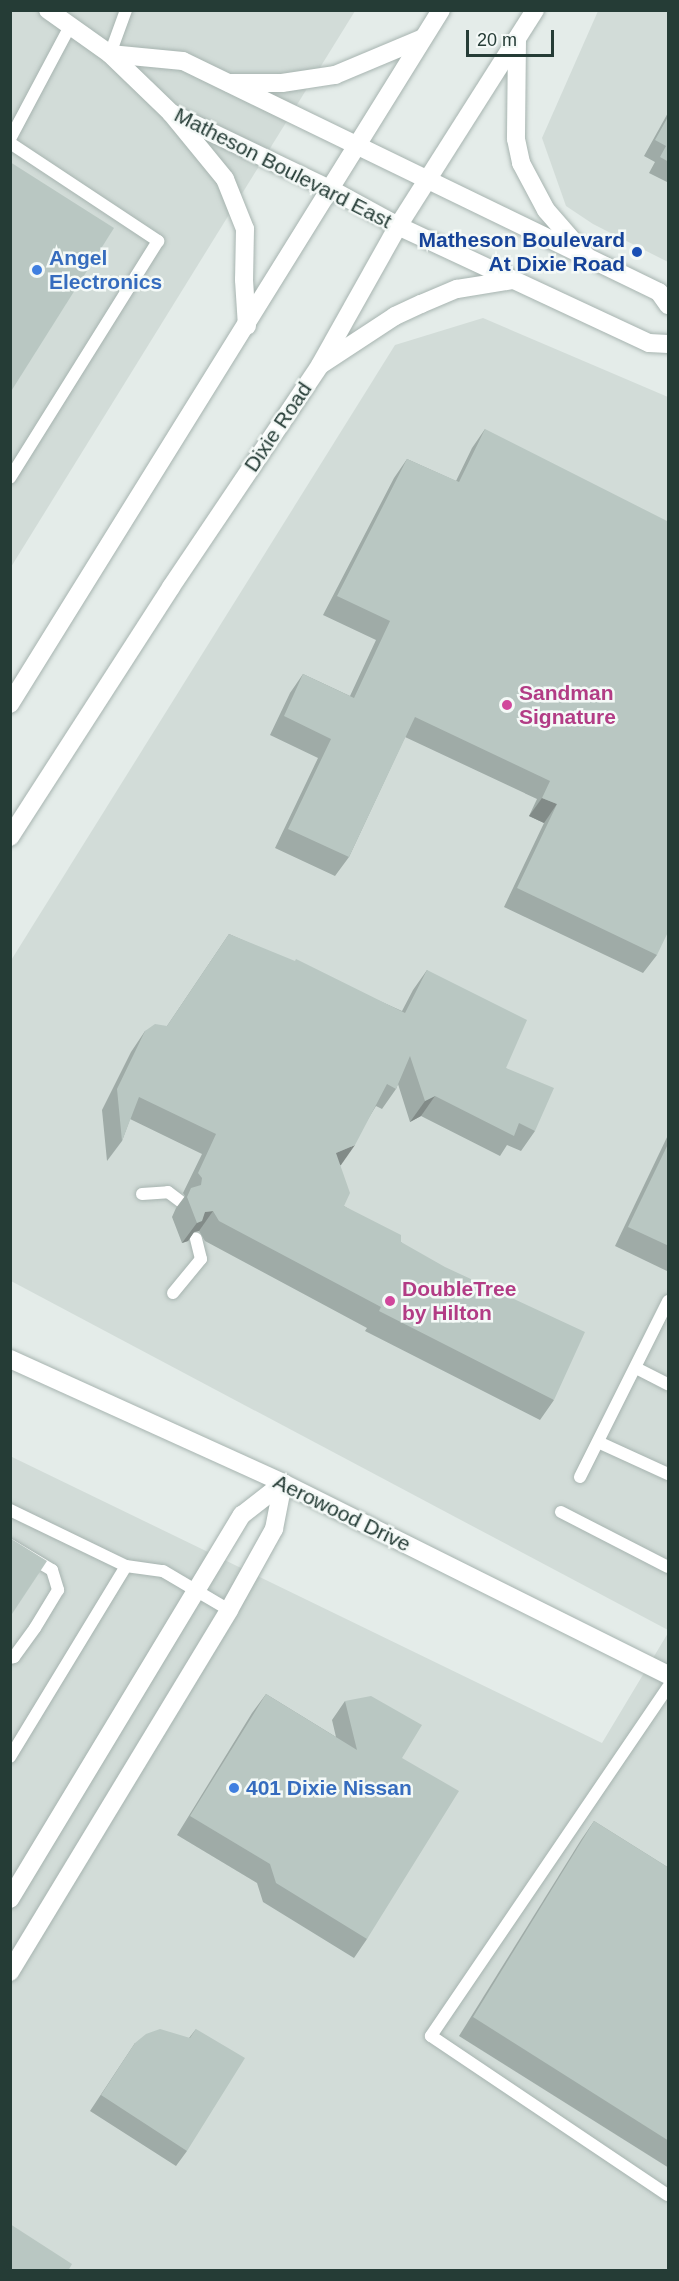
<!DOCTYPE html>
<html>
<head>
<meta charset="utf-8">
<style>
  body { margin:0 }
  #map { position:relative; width:679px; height:2281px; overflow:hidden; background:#e4ece9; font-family:Arial,sans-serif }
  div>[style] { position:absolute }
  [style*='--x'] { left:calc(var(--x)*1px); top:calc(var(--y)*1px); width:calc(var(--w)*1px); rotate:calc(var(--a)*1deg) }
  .built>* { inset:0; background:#d2dcd8 }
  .roads { filter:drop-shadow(0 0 2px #a7b4b0) drop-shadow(0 0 2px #a7b4b0) }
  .service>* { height:12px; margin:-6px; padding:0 6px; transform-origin:6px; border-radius:6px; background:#fff }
  .minor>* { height:18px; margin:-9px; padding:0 9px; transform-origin:9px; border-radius:9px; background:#fff }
  .tertiary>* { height:18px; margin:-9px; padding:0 9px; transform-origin:9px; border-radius:9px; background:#fff }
  .secondary>* { height:18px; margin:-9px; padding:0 9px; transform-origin:9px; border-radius:9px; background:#fff }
  .wall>* { inset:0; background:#9faba7 }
  .shaded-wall>* { inset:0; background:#828b88 }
  .building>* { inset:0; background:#b9c7c2 }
  .dots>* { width:16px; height:16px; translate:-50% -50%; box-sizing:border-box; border:3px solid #f4f9f7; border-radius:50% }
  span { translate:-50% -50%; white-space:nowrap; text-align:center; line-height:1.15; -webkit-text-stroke:5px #f4f9f7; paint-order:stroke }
  .street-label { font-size:21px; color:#253c36 }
  .transit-label { font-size:21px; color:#164399; font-weight:700 }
  .right { translate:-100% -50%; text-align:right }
  .shop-label { font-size:21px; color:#366cbe; font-weight:700 }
  .left { translate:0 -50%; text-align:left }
  .hotel-label { font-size:21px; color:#b23c85; font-weight:700 }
  .frame { position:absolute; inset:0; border:12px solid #253c36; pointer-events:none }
  .scale { position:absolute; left:466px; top:30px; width:88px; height:27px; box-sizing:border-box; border:3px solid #253c36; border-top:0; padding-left:8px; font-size:18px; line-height:21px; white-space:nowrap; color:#253c36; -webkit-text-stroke:4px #f4f9f7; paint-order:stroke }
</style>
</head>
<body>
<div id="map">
  <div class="built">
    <i style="clip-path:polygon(11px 11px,355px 11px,11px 567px)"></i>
    <i style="clip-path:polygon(598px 11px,668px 11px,668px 262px,593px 224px,566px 206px,542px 138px)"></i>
    <i style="clip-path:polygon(483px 318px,668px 397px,668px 1630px,11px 1281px,10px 962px,395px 345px)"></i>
    <i style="clip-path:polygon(10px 1456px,602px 1743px,668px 1633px,668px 2270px,11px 2270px)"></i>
  </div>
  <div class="roads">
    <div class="service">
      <i style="--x:110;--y:54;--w:47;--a:-70"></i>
      <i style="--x:10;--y:139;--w:128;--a:-62"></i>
      <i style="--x:10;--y:143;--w:178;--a:33.5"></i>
      <i style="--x:158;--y:241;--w:279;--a:122"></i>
      <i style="--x:142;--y:1194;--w:26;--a:-4"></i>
      <i style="--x:168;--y:1192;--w:15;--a:37"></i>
      <i style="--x:173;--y:1293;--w:44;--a:-50.5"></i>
      <i style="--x:201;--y:1259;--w:21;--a:-104"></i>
      <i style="--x:636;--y:1368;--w:36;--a:27"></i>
      <i style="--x:598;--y:1442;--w:77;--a:24.6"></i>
      <i style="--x:580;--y:1477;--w:197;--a:-63.4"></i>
      <i style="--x:10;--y:1510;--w:129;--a:25.8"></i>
      <i style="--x:126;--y:1566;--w:37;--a:8"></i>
      <i style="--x:163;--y:1571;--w:77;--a:30.6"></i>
      <i style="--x:561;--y:1512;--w:120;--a:27.2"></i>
      <i style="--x:10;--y:1545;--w:49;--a:30.8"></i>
      <i style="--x:52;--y:1570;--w:21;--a:73"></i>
      <i style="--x:58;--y:1590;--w:44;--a:121.2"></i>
      <i style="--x:35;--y:1628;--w:36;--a:126"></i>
      <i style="--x:14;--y:1657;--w:4;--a:166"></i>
      <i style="--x:668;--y:1687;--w:422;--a:124.2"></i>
      <i style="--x:431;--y:2036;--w:285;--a:33.9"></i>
      <i style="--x:10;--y:1757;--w:223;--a:-58.7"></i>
    </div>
    <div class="minor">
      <i style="--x:10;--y:1359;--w:300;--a:24.4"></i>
      <i style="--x:283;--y:1483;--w:430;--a:26.5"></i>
      <i style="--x:10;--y:1899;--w:449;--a:-58.9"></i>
      <i style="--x:242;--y:1515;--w:52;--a:-38"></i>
      <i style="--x:10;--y:1972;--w:423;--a:-58.8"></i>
      <i style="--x:229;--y:1610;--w:93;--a:-60.9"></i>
      <i style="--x:274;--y:1529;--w:47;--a:-78.9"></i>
    </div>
    <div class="tertiary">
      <i style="--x:48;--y:10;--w:76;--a:35.4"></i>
      <i style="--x:110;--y:54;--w:85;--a:44"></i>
      <i style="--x:171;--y:113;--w:178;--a:25.6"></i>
      <i style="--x:332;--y:190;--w:75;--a:28.6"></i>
      <i style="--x:398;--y:226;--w:277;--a:25"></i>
      <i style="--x:649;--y:343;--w:19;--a:3"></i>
      <i style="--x:110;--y:54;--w:73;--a:5.5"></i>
      <i style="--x:183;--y:61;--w:529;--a:25.89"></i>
      <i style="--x:659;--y:292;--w:16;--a:55"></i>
    </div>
    <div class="secondary">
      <i style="--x:517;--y:39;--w:100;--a:90.6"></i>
      <i style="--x:516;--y:139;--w:25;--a:78"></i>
      <i style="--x:521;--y:163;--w:53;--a:62"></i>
      <i style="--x:546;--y:210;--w:62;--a:48.9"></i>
      <i style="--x:229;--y:83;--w:53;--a:0"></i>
      <i style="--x:282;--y:83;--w:54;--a:-8.6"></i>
      <i style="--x:335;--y:75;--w:95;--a:-22.8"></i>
      <i style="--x:171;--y:113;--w:85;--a:50.7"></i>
      <i style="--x:225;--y:179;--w:54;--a:68.2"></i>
      <i style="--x:245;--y:229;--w:51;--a:91.1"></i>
      <i style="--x:244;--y:280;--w:46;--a:86.3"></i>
      <i style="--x:322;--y:364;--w:87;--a:-33.3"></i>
      <i style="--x:395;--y:316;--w:29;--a:-25"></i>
      <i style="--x:421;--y:304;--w:39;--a:-23"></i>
      <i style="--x:457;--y:289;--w:57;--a:-9.1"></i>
      <i style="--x:10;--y:704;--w:817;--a:-58.16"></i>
      <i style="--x:10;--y:837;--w:297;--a:-57.2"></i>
      <i style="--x:171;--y:587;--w:267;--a:-56.1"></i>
      <i style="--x:320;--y:365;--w:159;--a:-60.7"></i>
      <i style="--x:398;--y:226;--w:256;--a:-57.6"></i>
    </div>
  </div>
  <div class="wall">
    <i style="clip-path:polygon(669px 111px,669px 183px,649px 173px,655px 162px,644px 156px)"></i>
    <i style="clip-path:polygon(485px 429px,657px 955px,643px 973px,504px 907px,544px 823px,529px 816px,537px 799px,405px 737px,349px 857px,335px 876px,275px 848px,318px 758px,270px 735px,290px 693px,303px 674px,350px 696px,376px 640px,323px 615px,394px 478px,407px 459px,456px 481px,472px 448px)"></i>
    <i style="clip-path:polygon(229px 934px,402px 1011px,413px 990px,427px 970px,506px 1068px,535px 1131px,521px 1151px,507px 1145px,500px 1156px,421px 1116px,410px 1122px,398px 1084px,396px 1089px,382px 1109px,376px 1106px,340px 1165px,344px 1206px,401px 1242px,554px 1400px,540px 1420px,365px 1331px,367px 1328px,205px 1241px,199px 1231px,194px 1232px,188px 1241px,182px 1243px,172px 1217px,176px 1208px,185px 1196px,183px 1193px,202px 1154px,130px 1119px,122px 1141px,107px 1161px,102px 1110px,131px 1052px,145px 1031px,167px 1026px)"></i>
    <i style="clip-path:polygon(669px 1133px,669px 1272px,615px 1246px)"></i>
    <i style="clip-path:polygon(266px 1694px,336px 1737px,332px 1720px,345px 1701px,402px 1758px,367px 1939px,354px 1958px,263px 1902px,257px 1883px,177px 1835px,252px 1713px)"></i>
    <i style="clip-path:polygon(594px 1821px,669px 1868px,669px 2168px,459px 2036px,581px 1840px)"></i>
    <i style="clip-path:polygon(196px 2029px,187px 2151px,176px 2166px,90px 2111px,135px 2043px,189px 2038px)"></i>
  </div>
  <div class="shaded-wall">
    <i style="clip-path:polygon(542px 798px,557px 804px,544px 823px,529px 816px)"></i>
    <i style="clip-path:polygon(435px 1096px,421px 1116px,410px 1122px,425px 1101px)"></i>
    <i style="clip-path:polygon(355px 1145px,341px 1165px,322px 1173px,336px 1153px)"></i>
    <i style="clip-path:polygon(213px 1211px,199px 1231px,194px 1232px,188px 1241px,182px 1243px,205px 1212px)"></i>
  </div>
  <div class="building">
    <i style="clip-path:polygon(669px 115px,669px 162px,660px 157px,666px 146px,655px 140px)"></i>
    <i style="clip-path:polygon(10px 162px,114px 228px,10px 393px)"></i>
    <i style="clip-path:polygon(485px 429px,669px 522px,669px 930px,657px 955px,517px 888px,557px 804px,542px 798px,550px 781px,415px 717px,349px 857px,288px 829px,331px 739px,284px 716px,303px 674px,354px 698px,390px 621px,337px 596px,407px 459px,459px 482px)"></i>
    <i style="clip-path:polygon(229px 934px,295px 961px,296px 959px,405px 1013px,427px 970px,527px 1020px,506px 1068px,554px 1088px,535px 1131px,519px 1123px,514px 1136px,435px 1096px,425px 1101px,410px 1056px,396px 1089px,387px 1084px,355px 1145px,336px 1153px,350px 1193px,344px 1206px,401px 1235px,401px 1242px,445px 1267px,585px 1332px,554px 1400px,379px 1311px,381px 1307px,219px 1221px,213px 1211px,205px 1212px,202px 1221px,197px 1223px,187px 1197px,191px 1188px,201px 1185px,202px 1178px,198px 1173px,216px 1134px,139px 1097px,122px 1141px,117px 1089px,145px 1031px,155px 1024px,167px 1026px)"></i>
    <i style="clip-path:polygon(669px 1142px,669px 1246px,628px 1227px)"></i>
    <i style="clip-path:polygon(10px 1538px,47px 1561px,10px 1617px)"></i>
    <i style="clip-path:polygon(266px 1694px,357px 1750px,345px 1701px,371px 1696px,422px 1725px,402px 1758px,459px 1791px,367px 1939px,276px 1883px,270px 1864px,190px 1816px)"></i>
    <i style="clip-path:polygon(594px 1821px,669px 1868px,669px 2141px,473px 2017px)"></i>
    <i style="clip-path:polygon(160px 2029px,190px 2038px,196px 2029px,245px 2058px,187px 2151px,101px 2095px,135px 2043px,146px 2034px)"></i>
    <i style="clip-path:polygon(10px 2224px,72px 2264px,68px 2271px,10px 2271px)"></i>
  </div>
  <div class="dots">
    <i style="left:637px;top:252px;background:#1a4fb4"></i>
    <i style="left:37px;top:270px;background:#3f7fe0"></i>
    <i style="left:507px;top:705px;background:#d1479c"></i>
    <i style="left:390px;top:1301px;background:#d1479c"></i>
    <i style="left:234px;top:1788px;background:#3f7fe0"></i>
  </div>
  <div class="street-label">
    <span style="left:283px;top:168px;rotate:27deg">Matheson Boulevard East</span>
    <span style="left:278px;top:427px;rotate:-56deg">Dixie Road</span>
    <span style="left:342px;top:1513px;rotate:26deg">Aerowood Drive</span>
  </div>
  <div class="transit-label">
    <span class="right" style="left:625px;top:252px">Matheson Boulevard<br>At Dixie Road</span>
  </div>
  <div class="shop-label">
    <span class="left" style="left:49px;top:270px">Angel<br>Electronics</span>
    <span class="left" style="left:246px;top:1788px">401 Dixie Nissan</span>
  </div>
  <div class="hotel-label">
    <span class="left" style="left:519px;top:705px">Sandman<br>Signature</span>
    <span class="left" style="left:402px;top:1301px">DoubleTree<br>by Hilton</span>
  </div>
  <div class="frame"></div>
  <div class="scale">20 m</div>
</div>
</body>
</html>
